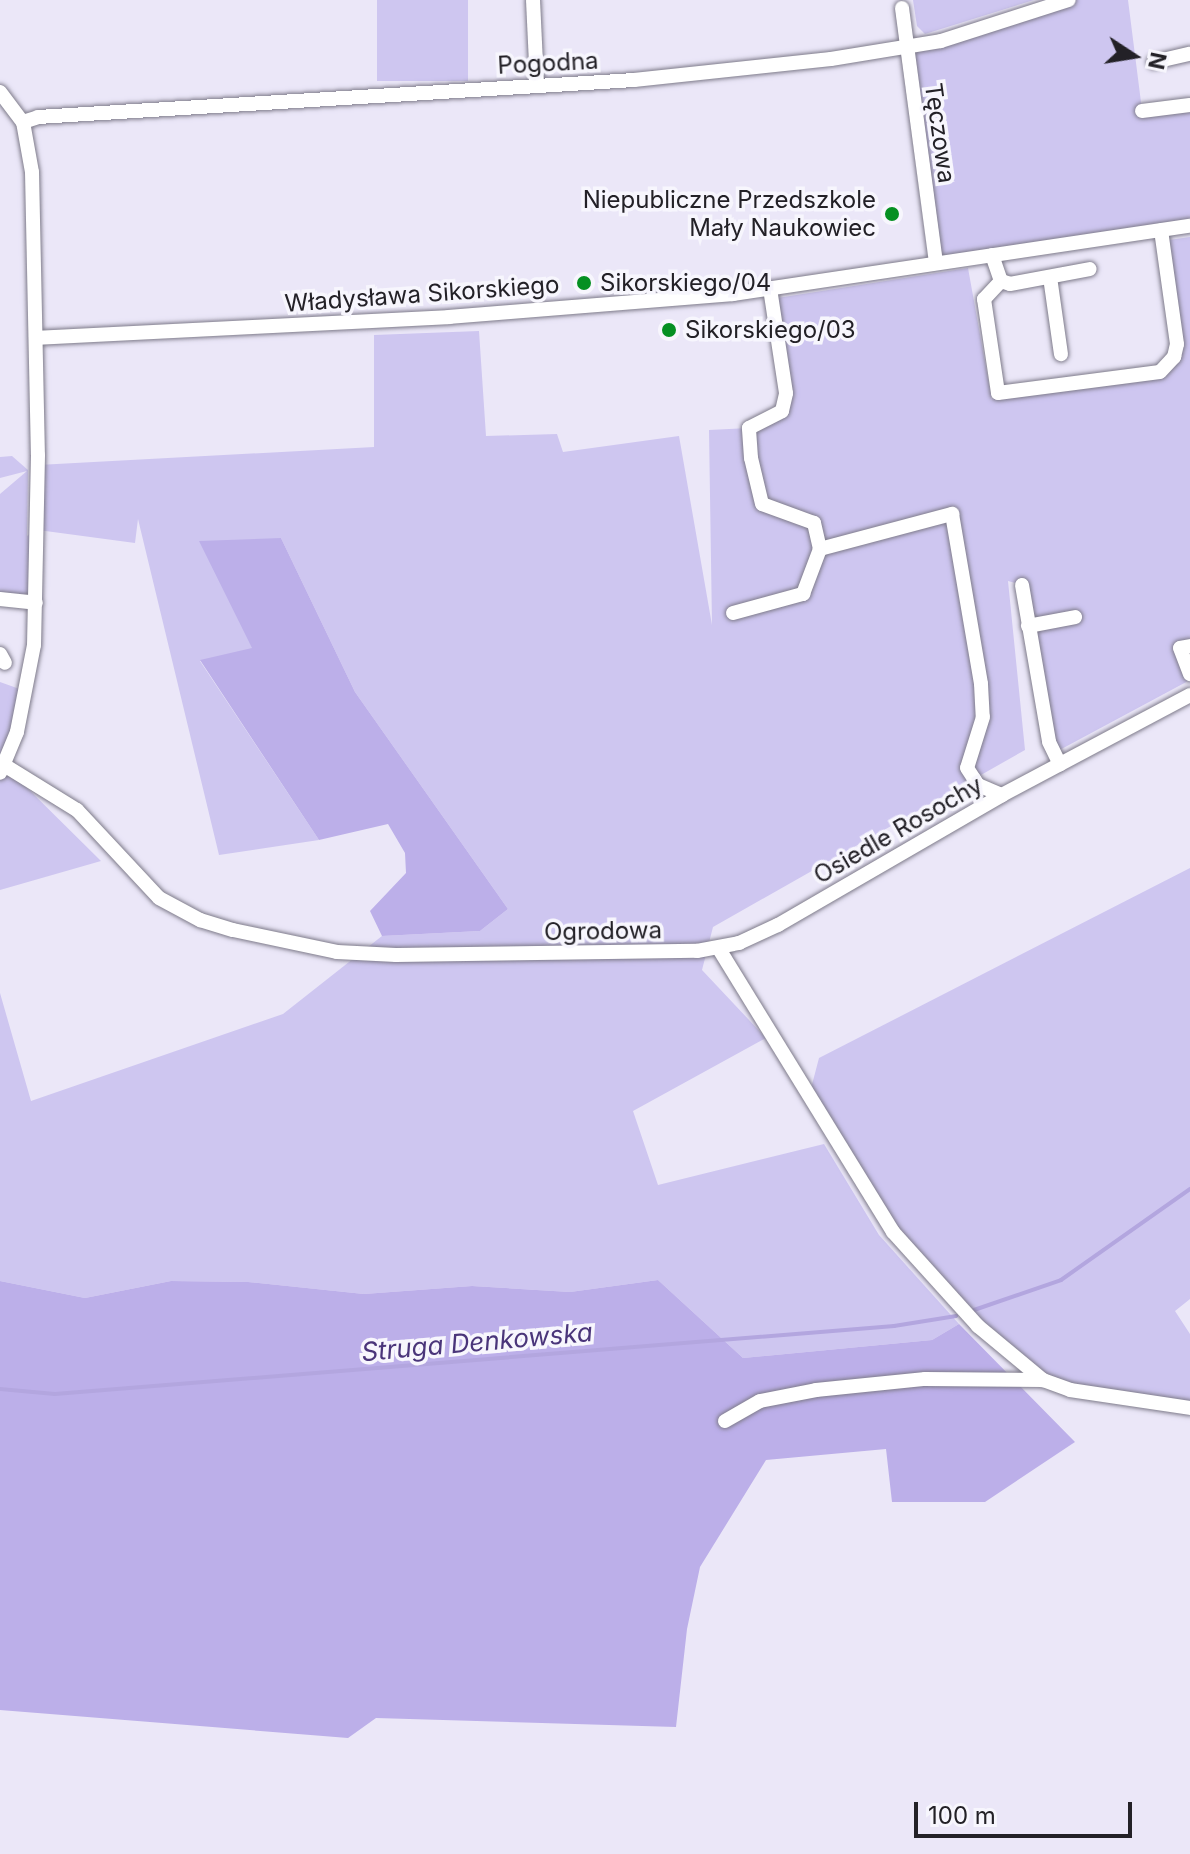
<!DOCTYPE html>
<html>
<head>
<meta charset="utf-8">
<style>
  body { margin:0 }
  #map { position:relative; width:1190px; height:1854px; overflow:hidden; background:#ebe7f8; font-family:Inter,sans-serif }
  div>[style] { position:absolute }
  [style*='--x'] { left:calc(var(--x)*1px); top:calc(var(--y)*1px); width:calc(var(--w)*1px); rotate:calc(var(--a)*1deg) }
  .green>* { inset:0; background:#cec6f0; transform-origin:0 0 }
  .forest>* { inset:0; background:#bcafe9 }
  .stream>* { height:4px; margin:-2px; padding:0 2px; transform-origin:2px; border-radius:2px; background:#b3a6df }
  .roads { filter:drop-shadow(0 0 2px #7e7b8a) drop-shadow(0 0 2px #7e7b8a) }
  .minor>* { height:14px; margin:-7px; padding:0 7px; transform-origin:7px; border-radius:7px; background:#fff }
  .dots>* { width:22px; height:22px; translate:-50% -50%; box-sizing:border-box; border:4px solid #f7f6fd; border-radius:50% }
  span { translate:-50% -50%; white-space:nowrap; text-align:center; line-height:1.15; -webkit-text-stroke:7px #f7f6fd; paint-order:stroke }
  .street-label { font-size:24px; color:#232127 }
  .poi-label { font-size:24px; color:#232127 }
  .right { translate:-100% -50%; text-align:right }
  .left { translate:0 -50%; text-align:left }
  .water-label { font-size:26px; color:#4a357a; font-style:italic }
  .north { position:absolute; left:1094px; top:16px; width:80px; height:80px; -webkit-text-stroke:6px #f7f6fd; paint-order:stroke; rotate:102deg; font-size:22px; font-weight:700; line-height:32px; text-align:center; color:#232127 }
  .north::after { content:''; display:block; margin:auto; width:28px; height:36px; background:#232127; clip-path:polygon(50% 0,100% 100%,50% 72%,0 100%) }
  .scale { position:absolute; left:914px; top:1802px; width:218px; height:36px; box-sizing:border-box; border:4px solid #232127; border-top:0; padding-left:10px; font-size:24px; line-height:28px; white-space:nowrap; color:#232127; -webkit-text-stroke:6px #f7f6fd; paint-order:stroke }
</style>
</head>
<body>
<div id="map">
  <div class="green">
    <i style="left:377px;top:0;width:91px;height:81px"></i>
    <i style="clip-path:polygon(913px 0,1034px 0,925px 34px,917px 26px)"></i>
    <i style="clip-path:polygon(1069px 0,1128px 0,1142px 110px,1190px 105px,1190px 226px,936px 263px,906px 49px)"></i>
    <i style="clip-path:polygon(1190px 237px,1190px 680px,1054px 753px,1022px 585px,1008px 581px,1025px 750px,713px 927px,702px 970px,766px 1038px,633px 1111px,658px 1185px,824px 1144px,879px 1235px,959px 1324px,932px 1340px,743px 1358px,658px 1280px,570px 1292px,472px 1286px,364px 1294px,248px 1282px,171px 1281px,85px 1298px,0 1281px,0 993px,31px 1101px,283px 1014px,382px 936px,480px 931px,508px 909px,355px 692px,281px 538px,252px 649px,200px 661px,319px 840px,219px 855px,138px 519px,135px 543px,38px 530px,36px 603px,0 599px,0 494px,27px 471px,0 478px,0 457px,12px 456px,28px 470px,27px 536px,37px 529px,38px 465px,374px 447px,374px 335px,479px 331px,486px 436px,557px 434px,563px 452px,679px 436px,712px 625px,709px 430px,749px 428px,782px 411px,771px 299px,968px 268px,992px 401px,994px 378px,999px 393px,1161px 372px,1174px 357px,1162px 241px)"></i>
    <i style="clip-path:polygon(0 682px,28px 692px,4px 765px,101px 861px,0 890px)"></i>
    <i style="clip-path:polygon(1190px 868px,1190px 1299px,1175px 1311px,1190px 1334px,1190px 1408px,1043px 1380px,978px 1326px,893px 1232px,809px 1096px,819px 1058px)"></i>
  </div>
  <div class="forest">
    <i style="clip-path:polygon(281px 538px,355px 692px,508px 909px,480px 931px,382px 936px,370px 911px,406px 873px,405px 853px,388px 824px,319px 840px,200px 660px,252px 648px,199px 541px)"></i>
    <i style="clip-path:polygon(658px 1280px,743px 1358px,932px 1340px,959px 1324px,1075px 1442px,985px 1502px,892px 1502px,886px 1449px,766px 1460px,700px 1567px,687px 1629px,676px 1727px,376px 1718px,348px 1738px,0 1710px,0 1281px,85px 1298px,171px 1281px,248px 1282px,364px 1294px,472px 1286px,570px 1292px)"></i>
  </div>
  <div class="stream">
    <i style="--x:974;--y:1310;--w:92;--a:-19"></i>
    <i style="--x:1061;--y:1280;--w:158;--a:-35.2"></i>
    <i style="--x:0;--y:1389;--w:55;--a:5.2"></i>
    <i style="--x:55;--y:1394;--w:842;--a:-4.63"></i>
    <i style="--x:894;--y:1326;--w:63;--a:-9.2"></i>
  </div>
  <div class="roads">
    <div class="minor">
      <i style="--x:533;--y:0;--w:86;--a:87.3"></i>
      <i style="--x:902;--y:8;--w:257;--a:82.4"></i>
      <i style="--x:1154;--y:62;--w:37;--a:-13"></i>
      <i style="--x:0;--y:92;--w:38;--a:53"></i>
      <i style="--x:23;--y:122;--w:51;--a:79.8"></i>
      <i style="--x:32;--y:172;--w:283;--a:88.8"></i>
      <i style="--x:38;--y:455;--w:190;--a:91.2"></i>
      <i style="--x:34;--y:645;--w:89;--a:101.1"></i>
      <i style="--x:17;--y:732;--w:44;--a:112.5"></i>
      <i style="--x:1142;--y:111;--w:48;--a:-7.1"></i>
      <i style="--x:23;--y:122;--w:16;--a:-18"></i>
      <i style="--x:38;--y:117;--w:597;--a:-3.55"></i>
      <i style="--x:634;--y:80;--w:198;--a:-6.1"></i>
      <i style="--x:831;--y:59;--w:111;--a:-9.3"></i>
      <i style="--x:941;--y:41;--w:134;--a:-17.8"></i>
      <i style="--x:992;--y:255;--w:28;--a:71"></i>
      <i style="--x:1001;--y:281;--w:9;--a:18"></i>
      <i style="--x:1010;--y:284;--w:81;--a:-10.6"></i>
      <i style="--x:1050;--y:277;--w:78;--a:81.9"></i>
      <i style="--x:1001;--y:281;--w:25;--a:133"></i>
      <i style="--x:984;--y:299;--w:95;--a:81.5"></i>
      <i style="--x:998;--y:393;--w:163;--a:-7.4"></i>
      <i style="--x:1160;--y:372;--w:21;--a:-47"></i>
      <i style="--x:1174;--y:357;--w:13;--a:-77"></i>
      <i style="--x:1177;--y:344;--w:115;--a:-98"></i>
      <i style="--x:36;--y:338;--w:414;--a:-2.9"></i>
      <i style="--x:449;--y:317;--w:285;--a:-4.6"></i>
      <i style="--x:733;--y:294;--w:462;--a:-8.5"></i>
      <i style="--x:820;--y:549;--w:137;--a:-14.9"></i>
      <i style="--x:952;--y:514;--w:172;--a:80.3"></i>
      <i style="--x:981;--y:684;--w:33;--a:87"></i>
      <i style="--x:983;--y:717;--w:53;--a:107.4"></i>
      <i style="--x:967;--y:768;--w:20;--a:57"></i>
      <i style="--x:978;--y:785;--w:26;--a:23"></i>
      <i style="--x:1022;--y:585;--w:159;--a:80.2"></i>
      <i style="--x:1049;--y:742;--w:25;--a:64"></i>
      <i style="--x:0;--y:599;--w:36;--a:6"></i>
      <i style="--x:733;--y:613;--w:73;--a:-15.2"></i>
      <i style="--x:803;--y:594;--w:48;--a:-69.3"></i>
      <i style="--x:820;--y:549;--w:27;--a:-103"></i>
      <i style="--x:814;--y:523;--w:55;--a:-159.9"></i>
      <i style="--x:762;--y:504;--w:47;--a:-103.4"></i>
      <i style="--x:751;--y:458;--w:30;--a:-94"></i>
      <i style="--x:749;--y:428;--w:37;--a:-27"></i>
      <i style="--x:782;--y:411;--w:18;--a:-77"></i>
      <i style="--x:786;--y:393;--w:106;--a:-98.7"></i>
      <i style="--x:1028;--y:626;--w:48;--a:-10.8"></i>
      <i style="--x:1190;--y:646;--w:10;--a:169"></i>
      <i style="--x:1180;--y:648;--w:28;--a:69"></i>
      <i style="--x:0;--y:654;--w:10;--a:61"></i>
      <i style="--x:4;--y:765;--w:86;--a:31.7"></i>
      <i style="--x:77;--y:810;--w:120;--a:47"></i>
      <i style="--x:159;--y:898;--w:47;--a:28.2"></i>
      <i style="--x:200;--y:920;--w:34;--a:17"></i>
      <i style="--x:233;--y:930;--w:106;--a:11.9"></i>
      <i style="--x:337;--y:952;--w:59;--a:2.9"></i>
      <i style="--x:396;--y:955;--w:301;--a:-0.8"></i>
      <i style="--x:697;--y:951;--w:43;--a:-10.8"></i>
      <i style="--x:739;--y:943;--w:43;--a:-24.8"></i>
      <i style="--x:778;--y:925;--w:259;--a:-30.1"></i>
      <i style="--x:1002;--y:795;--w:213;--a:-28"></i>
      <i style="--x:719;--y:949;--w:332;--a:58.4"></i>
      <i style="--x:893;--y:1232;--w:127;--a:47.9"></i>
      <i style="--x:978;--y:1326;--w:85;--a:39.7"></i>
      <i style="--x:725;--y:1421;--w:40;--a:-29.7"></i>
      <i style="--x:760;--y:1401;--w:57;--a:-11.1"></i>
      <i style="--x:816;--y:1390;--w:110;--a:-5.8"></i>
      <i style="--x:925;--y:1379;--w:118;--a:0.5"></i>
      <i style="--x:1043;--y:1380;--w:29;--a:20"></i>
      <i style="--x:1070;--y:1390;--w:121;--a:8.5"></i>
    </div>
  </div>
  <div class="dots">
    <i style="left:892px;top:214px;background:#059022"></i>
    <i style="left:584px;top:283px;background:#059022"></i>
    <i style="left:669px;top:330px;background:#059022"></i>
  </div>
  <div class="street-label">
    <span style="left:548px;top:63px;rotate:-3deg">Pogodna</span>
    <span style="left:940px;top:133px;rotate:82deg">Tęczowa</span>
    <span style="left:422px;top:294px;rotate:-4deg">Władysława Sikorskiego</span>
    <span style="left:898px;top:830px;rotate:-30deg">Osiedle Rosochy</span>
    <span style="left:603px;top:931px;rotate:-1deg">Ogrodowa</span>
  </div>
  <div class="poi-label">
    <span class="right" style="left:876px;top:214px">Niepubliczne Przedszkole<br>Mały Naukowiec</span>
    <span class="left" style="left:600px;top:283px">Sikorskiego/04</span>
    <span class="left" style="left:685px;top:330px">Sikorskiego/03</span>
  </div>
  <div class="water-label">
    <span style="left:477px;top:1342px;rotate:-5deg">Struga Denkowska</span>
  </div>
  <div class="north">N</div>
  <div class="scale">100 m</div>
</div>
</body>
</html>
